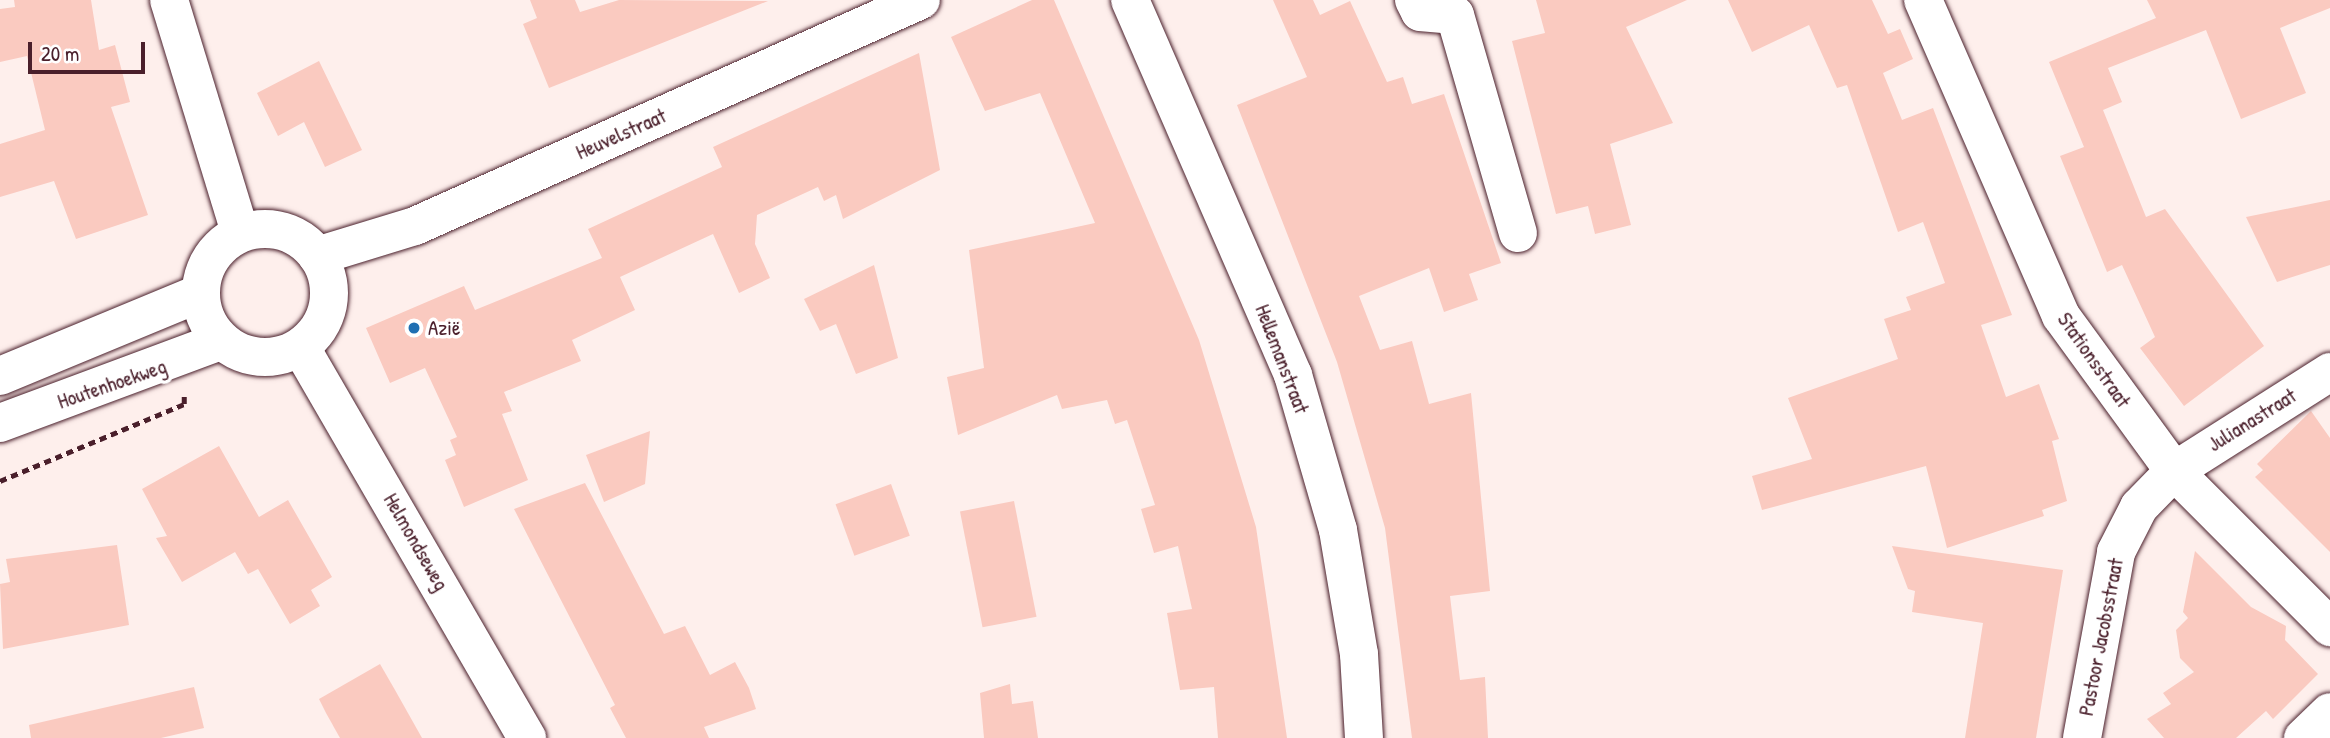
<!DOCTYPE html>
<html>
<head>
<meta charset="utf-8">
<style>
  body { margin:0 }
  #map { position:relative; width:2330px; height:738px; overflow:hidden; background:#feefec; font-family:"Patrick Hand",sans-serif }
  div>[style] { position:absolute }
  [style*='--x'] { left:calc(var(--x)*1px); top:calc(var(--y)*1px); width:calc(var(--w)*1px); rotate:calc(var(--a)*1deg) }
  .building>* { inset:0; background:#facac0; transform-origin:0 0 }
  .path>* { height:4.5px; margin-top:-2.25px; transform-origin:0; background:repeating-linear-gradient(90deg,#4a1f2b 0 7px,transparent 0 12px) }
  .roads { filter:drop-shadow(0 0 2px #4a1f2b) drop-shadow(0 0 2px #4a1f2b) }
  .minor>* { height:38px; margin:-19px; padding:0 19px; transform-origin:19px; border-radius:19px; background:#fff }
  .minor>.ring { margin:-19px; padding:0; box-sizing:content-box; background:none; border:38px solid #fff; border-radius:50% }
  .dots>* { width:19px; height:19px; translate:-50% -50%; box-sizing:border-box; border:4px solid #fff; border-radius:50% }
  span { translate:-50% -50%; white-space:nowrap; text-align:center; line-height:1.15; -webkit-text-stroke:7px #fff; paint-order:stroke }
  .street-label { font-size:21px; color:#4a1f2b }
  .poi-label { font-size:21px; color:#4a1f2b }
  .left { translate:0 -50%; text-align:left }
  .scale { position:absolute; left:28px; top:42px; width:117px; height:32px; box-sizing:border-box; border:4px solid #4a1f2b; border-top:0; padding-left:9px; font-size:21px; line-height:24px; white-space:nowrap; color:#4a1f2b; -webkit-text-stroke:5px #fff; paint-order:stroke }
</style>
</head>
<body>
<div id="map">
  <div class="building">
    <i style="clip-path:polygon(14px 0,91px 0,99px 50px,115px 45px,130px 102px,111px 107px,148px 215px,76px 239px,54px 181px,0 197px,0 144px,45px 130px,27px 56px,0 62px,0 9px,15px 7px)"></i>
    <i style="clip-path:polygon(530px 0,575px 0,580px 12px,619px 0,768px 1px,549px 88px,523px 24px,537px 18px)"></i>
    <i style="clip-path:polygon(1032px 0,1054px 0,1199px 340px,1256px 527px,1287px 738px,1218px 738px,1214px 687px,1180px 690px,1167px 613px,1192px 609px,1178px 546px,1154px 553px,1141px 509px,1155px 505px,1127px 420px,1115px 424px,1107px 400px,1062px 409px,1057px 395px,958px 435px,947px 377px,984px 368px,969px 250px,1095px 223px,1040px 93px,985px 111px,951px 37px)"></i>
    <i style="clip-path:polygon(1273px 0,1313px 0,1320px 15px,1350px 1px,1387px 82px,1403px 77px,1412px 104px,1444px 94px,1501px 263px,1469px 274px,1478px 300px,1444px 312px,1429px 268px,1359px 296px,1380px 350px,1412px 341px,1429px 404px,1471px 393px,1490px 591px,1450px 596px,1460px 680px,1485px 677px,1488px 738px,1412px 738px,1385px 528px,1337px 362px,1237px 105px,1307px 77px)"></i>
    <i style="clip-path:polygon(1536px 0,1687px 0,1626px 27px,1673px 123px,1610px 144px,1631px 225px,1595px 234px,1588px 206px,1556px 214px,1512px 41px,1545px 33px)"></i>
    <i style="clip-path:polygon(1728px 0,1872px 0,1888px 34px,1900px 29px,1913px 59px,1883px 73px,1902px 120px,1933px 108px,2012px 315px,1981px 325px,2006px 397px,2039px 384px,2059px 439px,2052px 441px,2067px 501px,2042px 510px,2044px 516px,1947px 548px,1926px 466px,1762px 510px,1752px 476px,1812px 459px,1788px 398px,1898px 359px,1884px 319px,1911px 310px,1906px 297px,1945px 283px,1923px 222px,1898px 232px,1847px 85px,1837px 88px,1809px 25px,1752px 52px)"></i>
    <i style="clip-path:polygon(2147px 0,2330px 0,2330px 8px,2280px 28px,2306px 93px,2241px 119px,2206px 30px,2108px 68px,2122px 102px,2103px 110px,2146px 217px,2165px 209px,2264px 346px,2184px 406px,2140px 348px,2155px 337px,2122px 265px,2107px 272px,2060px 156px,2084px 147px,2049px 62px,2156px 18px)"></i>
    <i style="clip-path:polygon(919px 53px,940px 170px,843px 219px,836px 195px,824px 201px,818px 187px,757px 215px,755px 244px,770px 278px,739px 293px,713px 234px,620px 277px,635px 310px,572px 340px,581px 361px,504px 392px,512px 411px,502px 414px,528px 480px,464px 507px,445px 460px,456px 455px,450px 440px,457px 437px,425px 368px,390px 383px,366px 328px,464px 286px,475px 310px,602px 258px,588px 229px,722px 167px,713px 147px)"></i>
    <i style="clip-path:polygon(319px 61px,362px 150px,325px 167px,304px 122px,278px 136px,257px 93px)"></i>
    <i style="clip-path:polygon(2330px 200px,2330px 265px,2277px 282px,2246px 217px)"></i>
    <i style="clip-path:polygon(874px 265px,898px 358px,856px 374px,836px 324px,820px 331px,804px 299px)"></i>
    <i style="clip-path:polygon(2311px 411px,2330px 438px,2330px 552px,2255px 477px,2263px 470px,2257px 464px)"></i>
    <i style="clip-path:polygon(650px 431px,645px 484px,604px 502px,586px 455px)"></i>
    <i style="clip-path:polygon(219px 446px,259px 517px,288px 500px,332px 577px,311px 590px,320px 606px,290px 624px,258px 569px,248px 574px,235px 552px,182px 582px,156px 538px,167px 536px,142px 489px)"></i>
    <i style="clip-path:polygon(585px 483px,664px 634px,685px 626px,710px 675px,735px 662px,749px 688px,756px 709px,704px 727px,709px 738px,626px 738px,610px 708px,615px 705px,514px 509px)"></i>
    <i style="left:891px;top:484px;width:55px;height:59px;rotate:70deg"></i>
    <i style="left:1014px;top:501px;width:118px;height:55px;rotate:79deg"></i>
    <i style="clip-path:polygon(117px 545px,129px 625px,3px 649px,0 584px,10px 582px,6px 559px)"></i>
    <i style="clip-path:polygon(1892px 546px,2063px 570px,2036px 738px,1965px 738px,1983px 623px,1912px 612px,1915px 591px,1908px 589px)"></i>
    <i style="clip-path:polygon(2195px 551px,2251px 607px,2286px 626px,2285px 640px,2318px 674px,2273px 719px,2266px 711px,2236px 738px,2164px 738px,2147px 719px,2171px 704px,2163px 693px,2194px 672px,2180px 658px,2176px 630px,2188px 618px,2183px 612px)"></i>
    <i style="clip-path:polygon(380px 664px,395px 690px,422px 738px,340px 738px,326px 713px,319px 699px)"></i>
    <i style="clip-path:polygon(1010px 684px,1012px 704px,1033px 701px,1038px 738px,984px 738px,980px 693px)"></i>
    <i style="clip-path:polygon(194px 687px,204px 728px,161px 738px,31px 738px,29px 725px)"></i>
  </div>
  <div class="path">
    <i style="--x:0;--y:481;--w:199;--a:-22.7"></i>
    <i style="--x:184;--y:404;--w:8;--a:-90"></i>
  </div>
  <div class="roads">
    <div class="minor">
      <i style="--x:169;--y:0;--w:243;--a:73"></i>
      <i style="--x:1130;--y:0;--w:409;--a:66.5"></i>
      <i style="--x:1293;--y:375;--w:161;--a:73.8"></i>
      <i style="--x:1338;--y:530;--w:126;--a:80.4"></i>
      <i style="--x:1359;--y:654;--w:84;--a:86.6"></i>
      <i style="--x:1414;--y:0;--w:13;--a:63"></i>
      <i style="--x:1420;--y:12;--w:35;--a:5"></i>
      <i style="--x:1455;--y:15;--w:227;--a:73.9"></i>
      <i style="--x:1923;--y:0;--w:345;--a:66.4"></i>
      <i style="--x:2061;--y:316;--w:192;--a:53.9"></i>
      <i style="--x:2174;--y:471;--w:221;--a:45"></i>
      <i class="ring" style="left:201px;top:229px;width:90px;height:90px"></i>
      <i style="--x:317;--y:256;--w:102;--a:-17"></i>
      <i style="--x:415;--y:226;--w:554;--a:-24.07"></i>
      <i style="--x:301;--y:348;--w:451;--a:59.9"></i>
      <i style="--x:0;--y:376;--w:217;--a:-22.5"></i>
      <i style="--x:0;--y:423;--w:236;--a:-20.4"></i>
      <i style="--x:2082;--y:738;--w:189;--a:-79.6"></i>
      <i style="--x:2116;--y:552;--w:51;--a:-62.9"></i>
      <i style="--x:2139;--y:507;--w:50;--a:-45.8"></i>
      <i style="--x:2174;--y:471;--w:185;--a:-32.4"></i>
      <i style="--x:2303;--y:738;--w:37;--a:-44"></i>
    </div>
  </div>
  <div class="dots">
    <i style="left:414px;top:328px;background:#1f6fb2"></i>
  </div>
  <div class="street-label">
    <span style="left:621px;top:134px;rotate:-24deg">Heuvelstraat</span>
    <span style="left:1282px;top:359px;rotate:69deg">Hellemanstraat</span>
    <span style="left:2094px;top:360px;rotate:55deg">Stationsstraat</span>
    <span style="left:112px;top:384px;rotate:-19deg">Houtenhoekweg</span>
    <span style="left:2252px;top:420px;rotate:-32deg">Julianastraat</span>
    <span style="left:416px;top:542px;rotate:60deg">Helmondseweg</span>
    <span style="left:2101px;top:637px;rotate:-79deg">Pastoor Jacobsstraat</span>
  </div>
  <div class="poi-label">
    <span class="left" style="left:428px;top:328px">Azië</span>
  </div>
  <div class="scale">20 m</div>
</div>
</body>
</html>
